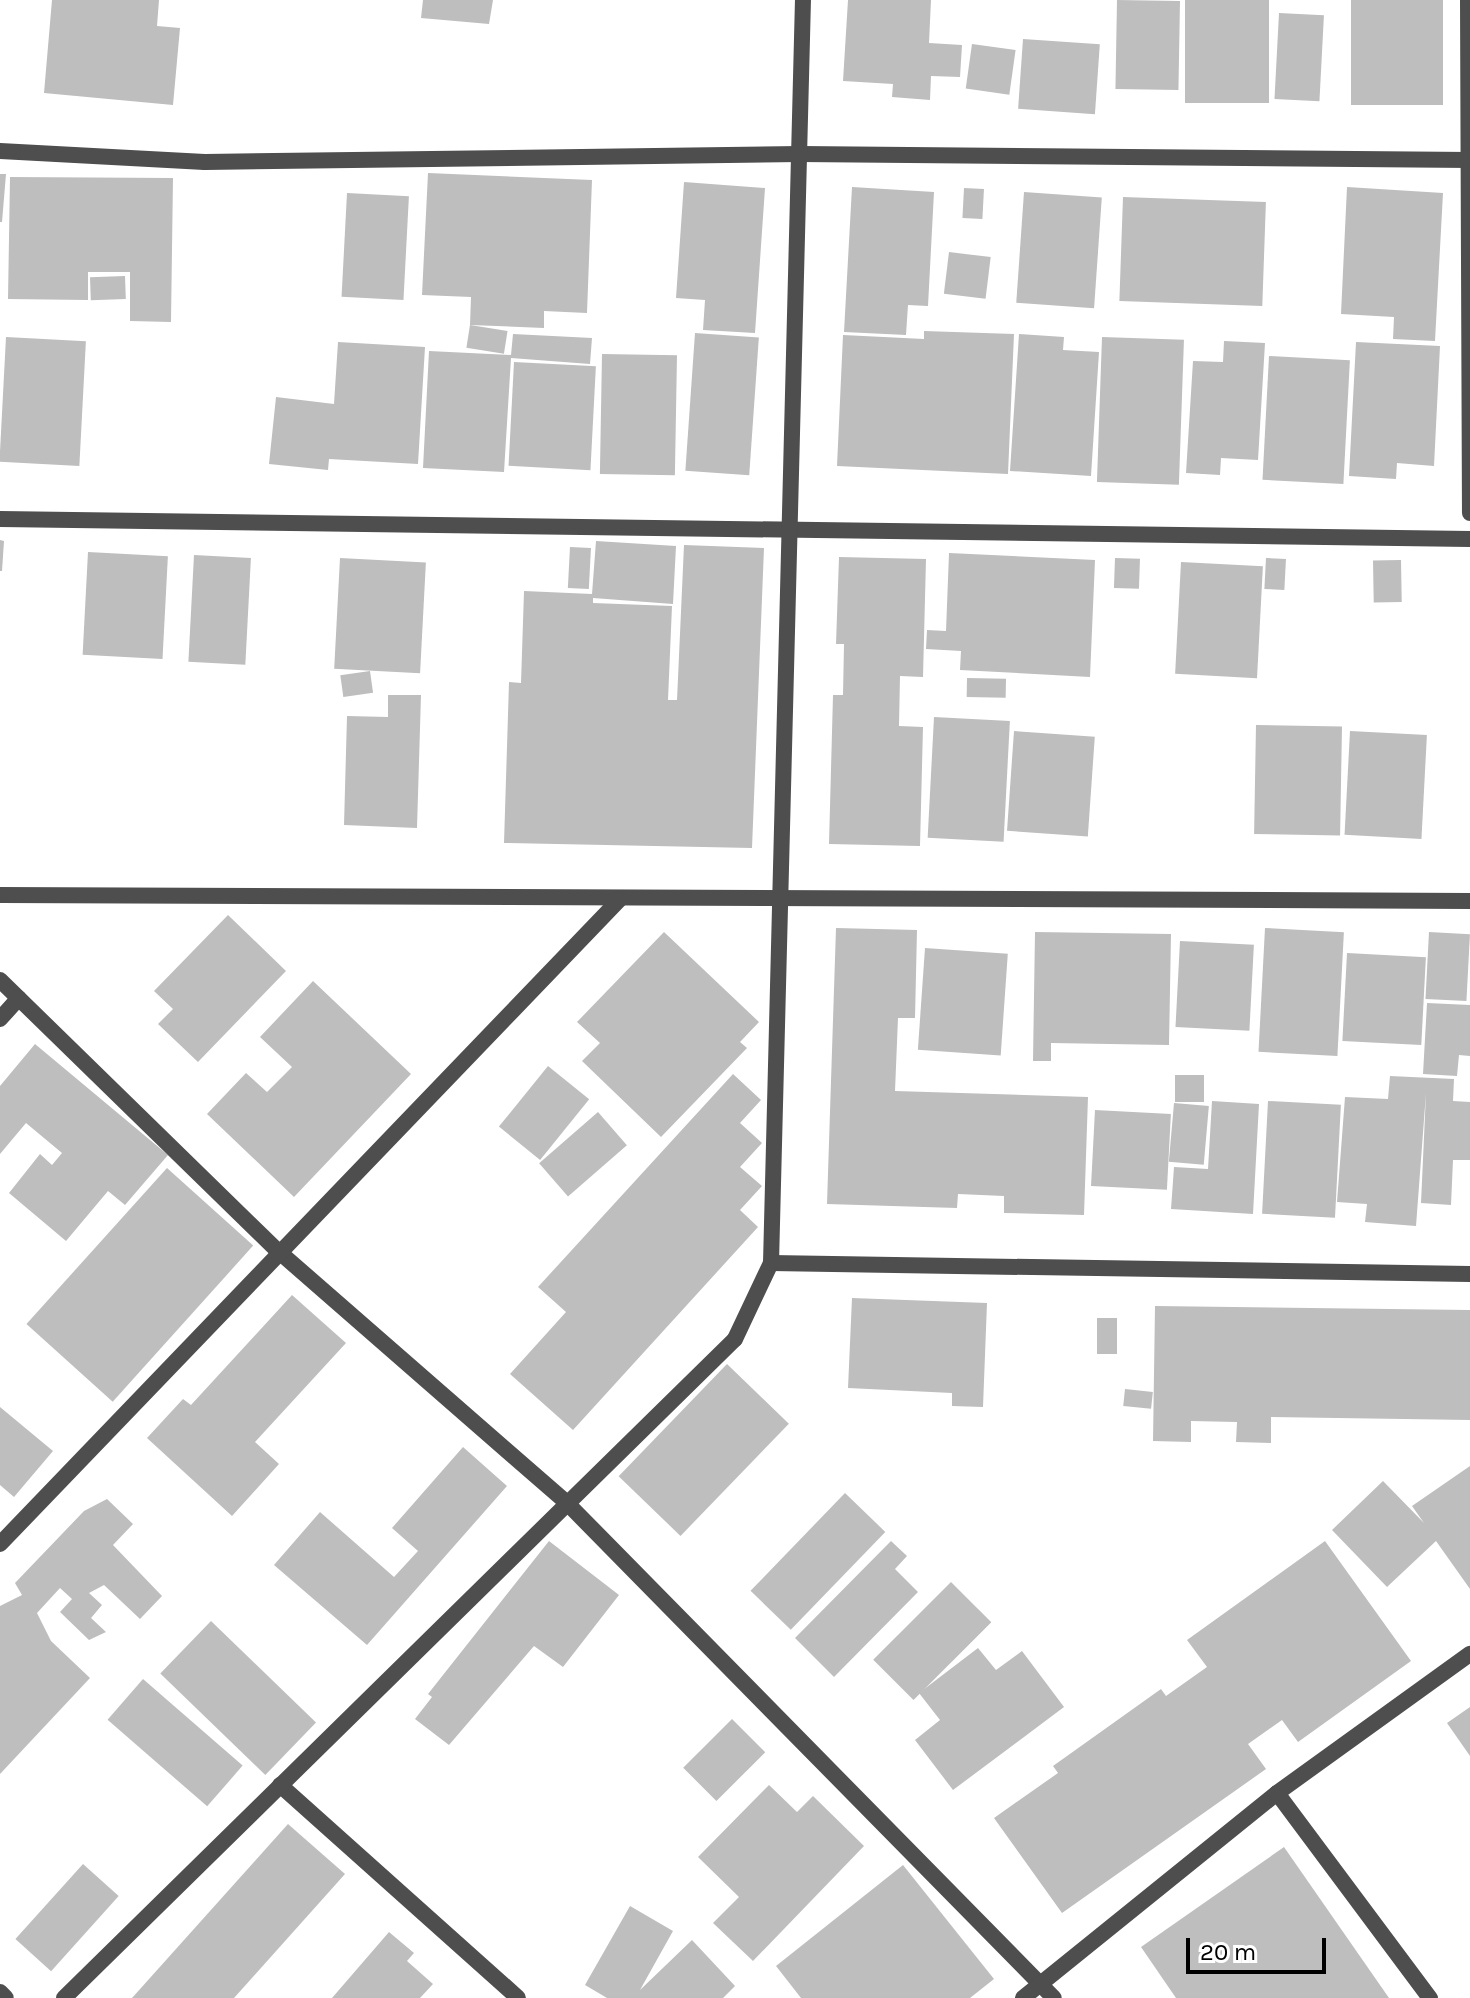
<!DOCTYPE html>
<html>
<head>
<meta charset="utf-8">
<style>
  body { margin:0 }
  #map { position:relative; width:1470px; height:1998px; overflow:hidden; background:#fff; font-family:Karla,sans-serif }
  div>[style] { position:absolute }
  [style*='--x'] { left:calc(var(--x)*1px); top:calc(var(--y)*1px); width:calc(var(--w)*1px); rotate:calc(var(--a)*1deg) }
  .building>* { inset:0; background:#bebebe; transform-origin:0 0 }
  .minor>* { height:16px; margin:-8px; padding:0 8px; transform-origin:8px; border-radius:8px; background:#4e4e4e }
  span { translate:-50% -50%; white-space:nowrap; text-align:center; line-height:1.15; -webkit-text-stroke:7px #fff; paint-order:stroke }
  .scale { position:absolute; left:1186px; top:1938px; width:140px; height:36px; box-sizing:border-box; border:4px solid #000; border-top:0; padding-left:10px; font-size:24px; line-height:28px; white-space:nowrap; color:#000; -webkit-text-stroke:6px #fff; paint-order:stroke }
</style>
</head>
<body>
<div id="map">
  <div class="building">
    <i style="clip-path:polygon(52px 0,159px 0,157px 26px,180px 28px,173px 105px,44px 93px)"></i>
    <i style="clip-path:polygon(423px 0,493px 0,489px 24px,421px 18px)"></i>
    <i style="clip-path:polygon(848px 0,931px 0,929px 43px,962px 45px,960px 77px,931px 76px,930px 100px,892px 97px,893px 84px,843px 81px)"></i>
    <i style="left:1117px;top:0;width:63px;height:89px;rotate:1deg"></i>
    <i style="left:1185px;top:0;width:84px;height:103px"></i>
    <i style="left:1351px;top:0;width:92px;height:105px"></i>
    <i style="left:1279px;top:13px;width:45px;height:86px;rotate:3deg"></i>
    <i style="left:1023px;top:39px;width:77px;height:70px;rotate:4deg"></i>
    <i style="left:972px;top:44px;width:44px;height:45px;rotate:8deg"></i>
    <i style="clip-path:polygon(428px 173px,592px 180px,587px 313px,544px 311px,544px 328px,470px 325px,471px 297px,422px 295px)"></i>
    <i style="clip-path:polygon(0 174px,6px 174px,2px 222px,0 222px)"></i>
    <i style="clip-path:polygon(10px 177px,173px 178px,171px 322px,130px 321px,130px 272px,88px 272px,88px 300px,8px 299px)"></i>
    <i style="clip-path:polygon(684px 182px,765px 188px,755px 333px,703px 330px,705px 300px,676px 298px)"></i>
    <i style="clip-path:polygon(852px 187px,934px 192px,928px 306px,908px 305px,906px 335px,844px 332px)"></i>
    <i style="clip-path:polygon(1347px 187px,1443px 193px,1435px 341px,1393px 339px,1394px 317px,1341px 314px)"></i>
    <i style="left:964px;top:188px;width:20px;height:30px;rotate:3deg"></i>
    <i style="left:1024px;top:192px;width:78px;height:111px;rotate:4deg"></i>
    <i style="left:347px;top:193px;width:62px;height:104px;rotate:3deg"></i>
    <i style="left:1123px;top:197px;width:143px;height:104px;rotate:2deg"></i>
    <i style="left:949px;top:252px;width:42px;height:42px;rotate:7deg"></i>
    <i style="left:125px;top:276px;width:23px;height:35px;rotate:88deg"></i>
    <i style="left:470px;top:325px;width:38px;height:23px;rotate:9deg"></i>
    <i style="clip-path:polygon(924px 331px,1014px 334px,1008px 474px,837px 466px,843px 335px,924px 339px)"></i>
    <i style="left:695px;top:333px;width:64px;height:138px;rotate:4deg"></i>
    <i style="clip-path:polygon(513px 334px,592px 338px,590px 364px,511px 358px,504px 472px,423px 468px,429px 351px,511px 355px)"></i>
    <i style="clip-path:polygon(1019px 334px,1064px 337px,1063px 350px,1099px 352px,1091px 476px,1010px 471px)"></i>
    <i style="left:6px;top:337px;width:80px;height:125px;rotate:3deg"></i>
    <i style="left:1102px;top:337px;width:82px;height:145px;rotate:2deg"></i>
    <i style="clip-path:polygon(1224px 341px,1265px 343px,1258px 460px,1221px 458px,1220px 475px,1186px 473px,1193px 361px,1223px 362px)"></i>
    <i style="clip-path:polygon(338px 342px,425px 347px,418px 464px,329px 459px,328px 470px,269px 464px,276px 397px,334px 404px)"></i>
    <i style="clip-path:polygon(1356px 342px,1440px 346px,1434px 466px,1397px 463px,1396px 479px,1349px 476px)"></i>
    <i style="left:602px;top:354px;width:75px;height:120px;rotate:1deg"></i>
    <i style="left:1269px;top:356px;width:81px;height:124px;rotate:3deg"></i>
    <i style="left:514px;top:362px;width:82px;height:104px;rotate:3deg"></i>
    <i style="clip-path:polygon(0 540px,4px 541px,2px 571px,0 571px)"></i>
    <i style="clip-path:polygon(596px 541px,676px 546px,673px 604px,593px 598px,593px 603px,672px 606px,668px 700px,677px 700px,684px 545px,764px 548px,752px 848px,504px 843px,509px 682px,521px 683px,524px 591px,592px 594px)"></i>
    <i style="left:570px;top:547px;width:21px;height:41px;rotate:3deg"></i>
    <i style="left:88px;top:552px;width:80px;height:103px;rotate:3deg"></i>
    <i style="clip-path:polygon(949px 553px,1095px 560px,1090px 677px,960px 670px,961px 651px,926px 649px,927px 630px,946px 631px)"></i>
    <i style="left:194px;top:555px;width:57px;height:107px;rotate:3deg"></i>
    <i style="clip-path:polygon(839px 557px,926px 559px,923px 677px,900px 676px,899px 726px,923px 727px,920px 846px,829px 844px,833px 695px,843px 695px,844px 644px,836px 644px)"></i>
    <i style="left:340px;top:558px;width:86px;height:111px;rotate:3deg"></i>
    <i style="left:1115px;top:558px;width:25px;height:30px;rotate:2deg"></i>
    <i style="left:1266px;top:558px;width:20px;height:31px;rotate:3deg"></i>
    <i style="left:1401px;top:560px;width:42px;height:28px;rotate:89deg"></i>
    <i style="left:1181px;top:562px;width:82px;height:112px;rotate:3deg"></i>
    <i style="left:370px;top:671px;width:22px;height:30px;rotate:82deg"></i>
    <i style="left:967px;top:678px;width:39px;height:19px;rotate:1deg"></i>
    <i style="clip-path:polygon(388px 695px,421px 695px,417px 828px,344px 825px,347px 716px,388px 717px)"></i>
    <i style="left:934px;top:717px;width:76px;height:121px;rotate:3deg"></i>
    <i style="left:1256px;top:725px;width:86px;height:109px;rotate:1deg"></i>
    <i style="left:1014px;top:731px;width:81px;height:100px;rotate:4deg"></i>
    <i style="left:1350px;top:731px;width:77px;height:104px;rotate:3deg"></i>
    <i style="clip-path:polygon(228px 915px,286px 971px,198px 1062px,158px 1024px,173px 1009px,154px 991px)"></i>
    <i style="clip-path:polygon(836px 928px,917px 930px,915px 1018px,898px 1018px,895px 1091px,1088px 1097px,1084px 1215px,1004px 1213px,1004px 1196px,958px 1194px,957px 1208px,827px 1204px)"></i>
    <i style="left:1265px;top:928px;width:79px;height:124px;rotate:3deg"></i>
    <i style="clip-path:polygon(664px 932px,759px 1022px,740px 1042px,747px 1048px,661px 1137px,582px 1061px,600px 1043px,577px 1022px)"></i>
    <i style="clip-path:polygon(1035px 932px,1171px 934px,1169px 1045px,1051px 1043px,1051px 1061px,1033px 1061px)"></i>
    <i style="left:1429px;top:932px;width:41px;height:67px;rotate:3deg"></i>
    <i style="left:1180px;top:941px;width:74px;height:86px;rotate:3deg"></i>
    <i style="left:925px;top:948px;width:83px;height:102px;rotate:4deg"></i>
    <i style="left:1347px;top:953px;width:79px;height:88px;rotate:3deg"></i>
    <i style="clip-path:polygon(313px 981px,411px 1074px,294px 1197px,207px 1114px,246px 1073px,267px 1092px,292px 1067px,260px 1037px)"></i>
    <i style="clip-path:polygon(1427px 1003px,1470px 1005px,1470px 1056px,1459px 1055px,1457px 1076px,1423px 1074px)"></i>
    <i style="clip-path:polygon(35px 1044px,168px 1155px,125px 1205px,108px 1191px,66px 1241px,9px 1193px,40px 1154px,52px 1165px,62px 1153px,26px 1123px,0 1154px,0 1086px)"></i>
    <i style="left:548px;top:1066px;width:53px;height:78px;rotate:39deg"></i>
    <i style="clip-path:polygon(733px 1074px,761px 1100px,740px 1123px,762px 1143px,740px 1167px,762px 1186px,740px 1210px,758px 1227px,573px 1430px,510px 1374px,566px 1312px,538px 1287px)"></i>
    <i style="left:1175px;top:1075px;width:29px;height:27px"></i>
    <i style="clip-path:polygon(1390px 1076px,1454px 1079px,1453px 1101px,1470px 1102px,1470px 1160px,1453px 1160px,1451px 1205px,1421px 1203px,1426px 1093px,1416px 1226px,1365px 1222px,1367px 1204px,1337px 1202px,1345px 1097px,1388px 1099px)"></i>
    <i style="clip-path:polygon(1212px 1101px,1259px 1104px,1253px 1214px,1171px 1209px,1174px 1167px,1208px 1169px)"></i>
    <i style="left:1268px;top:1101px;width:73px;height:113px;rotate:3deg"></i>
    <i style="left:1174px;top:1103px;width:35px;height:59px;rotate:5deg"></i>
    <i style="left:1095px;top:1110px;width:76px;height:76px;rotate:3deg"></i>
    <i style="left:598px;top:1112px;width:44px;height:78px;rotate:49deg"></i>
    <i style="left:167px;top:1168px;width:116px;height:210px;rotate:42deg"></i>
    <i style="clip-path:polygon(292px 1295px,346px 1343px,255px 1442px,279px 1464px,232px 1516px,147px 1438px,183px 1399px,191px 1405px)"></i>
    <i style="clip-path:polygon(852px 1298px,987px 1303px,983px 1407px,952px 1406px,952px 1393px,848px 1388px)"></i>
    <i style="clip-path:polygon(1155px 1306px,1470px 1310px,1470px 1420px,1271px 1417px,1271px 1443px,1236px 1442px,1237px 1422px,1191px 1421px,1191px 1442px,1153px 1441px)"></i>
    <i style="left:1097px;top:1318px;width:20px;height:36px"></i>
    <i style="left:727px;top:1364px;width:86px;height:156px;rotate:44deg"></i>
    <i style="left:1125px;top:1389px;width:28px;height:17px;rotate:6deg"></i>
    <i style="clip-path:polygon(0 1407px,53px 1451px,14px 1497px,0 1485px)"></i>
    <i style="clip-path:polygon(463px 1447px,507px 1486px,367px 1645px,274px 1565px,320px 1512px,394px 1577px,418px 1551px,392px 1528px)"></i>
    <i style="clip-path:polygon(1470px 1466px,1470px 1589px,1436px 1541px,1387px 1587px,1332px 1530px,1383px 1481px,1424px 1523px,1412px 1506px)"></i>
    <i style="left:845px;top:1493px;width:56px;height:136px;rotate:44deg"></i>
    <i style="clip-path:polygon(107px 1499px,133px 1524px,113px 1545px,162px 1596px,140px 1619px,104px 1585px,89px 1593px,102px 1605px,91px 1618px,106px 1632px,89px 1640px,60px 1612px,72px 1599px,60px 1588px,37px 1613px,51px 1641px,90px 1678px,0 1774px,0 1606px,22px 1595px,15px 1583px,84px 1511px)"></i>
    <i style="clip-path:polygon(549px 1541px,619px 1595px,563px 1667px,534px 1646px,449px 1745px,415px 1719px,432px 1697px,428px 1694px)"></i>
    <i style="clip-path:polygon(891px 1541px,907px 1556px,895px 1569px,918px 1592px,834px 1677px,795px 1638px)"></i>
    <i style="clip-path:polygon(1325px 1541px,1411px 1661px,1298px 1742px,1282px 1720px,1248px 1744px,1266px 1769px,1062px 1913px,994px 1818px,1058px 1773px,1053px 1766px,1161px 1689px,1166px 1696px,1207px 1667px,1187px 1640px)"></i>
    <i style="left:951px;top:1582px;width:57px;height:110px;rotate:45deg"></i>
    <i style="left:211px;top:1621px;width:146px;height:73px;rotate:44deg"></i>
    <i style="clip-path:polygon(978px 1648px,996px 1670px,1022px 1651px,1064px 1707px,953px 1790px,915px 1740px,940px 1720px,919px 1693px)"></i>
    <i style="left:143px;top:1679px;width:132px;height:54px;rotate:41deg"></i>
    <i style="clip-path:polygon(1470px 1707px,1470px 1756px,1447px 1723px)"></i>
    <i style="left:732px;top:1719px;width:47px;height:69px;rotate:45deg"></i>
    <i style="clip-path:polygon(769px 1785px,797px 1812px,813px 1796px,864px 1846px,753px 1961px,713px 1923px,739px 1897px,698px 1857px)"></i>
    <i style="clip-path:polygon(288px 1824px,345px 1874px,234px 1998px,132px 1998px)"></i>
    <i style="clip-path:polygon(1284px 1847px,1389px 1998px,1176px 1998px,1141px 1947px)"></i>
    <i style="left:83px;top:1864px;width:48px;height:101px;rotate:42deg"></i>
    <i style="clip-path:polygon(903px 1865px,994px 1979px,970px 1998px,801px 1998px,776px 1966px)"></i>
    <i style="clip-path:polygon(630px 1906px,673px 1931px,640px 1990px,692px 1940px,735px 1986px,723px 1998px,607px 1998px,585px 1985px)"></i>
    <i style="clip-path:polygon(389px 1932px,414px 1953px,407px 1961px,433px 1984px,420px 1998px,332px 1998px)"></i>
  </div>
  <div class="minor">
    <i style="--x:1468;--y:0;--w:513;--a:89.78"></i>
    <i style="--x:0;--y:151;--w:205;--a:3.1"></i>
    <i style="--x:205;--y:162;--w:595;--a:-0.77"></i>
    <i style="--x:800;--y:154;--w:670;--a:0.51"></i>
    <i style="--x:0;--y:519;--w:1470;--a:0.78"></i>
    <i style="--x:0;--y:895;--w:1470;--a:0.23"></i>
    <i style="--x:0;--y:980;--w:387;--a:44.3"></i>
    <i style="--x:277;--y:1250;--w:385;--a:41.1"></i>
    <i style="--x:567;--y:1503;--w:694;--a:45.47"></i>
    <i style="--x:0;--y:1019;--w:28;--a:-48"></i>
    <i style="--x:771;--y:1263;--w:699;--a:0.9"></i>
    <i style="--x:0;--y:1544;--w:896;--a:-46.13"></i>
    <i style="--x:280;--y:1785;--w:319;--a:41.8"></i>
    <i style="--x:1277;--y:1793;--w:256;--a:53.3"></i>
    <i style="--x:0;--y:1992;--w:8;--a:45"></i>
    <i style="--x:64;--y:1998;--w:940;--a:-44.48"></i>
    <i style="--x:735;--y:1339;--w:84;--a:-64.7"></i>
    <i style="--x:771;--y:1263;--w:1263;--a:-88.55"></i>
    <i style="--x:1023;--y:1998;--w:326;--a:-38.9"></i>
    <i style="--x:1277;--y:1793;--w:238;--a:-35.8"></i>
  </div>
  <div class="scale">20 m</div>
</div>
</body>
</html>
